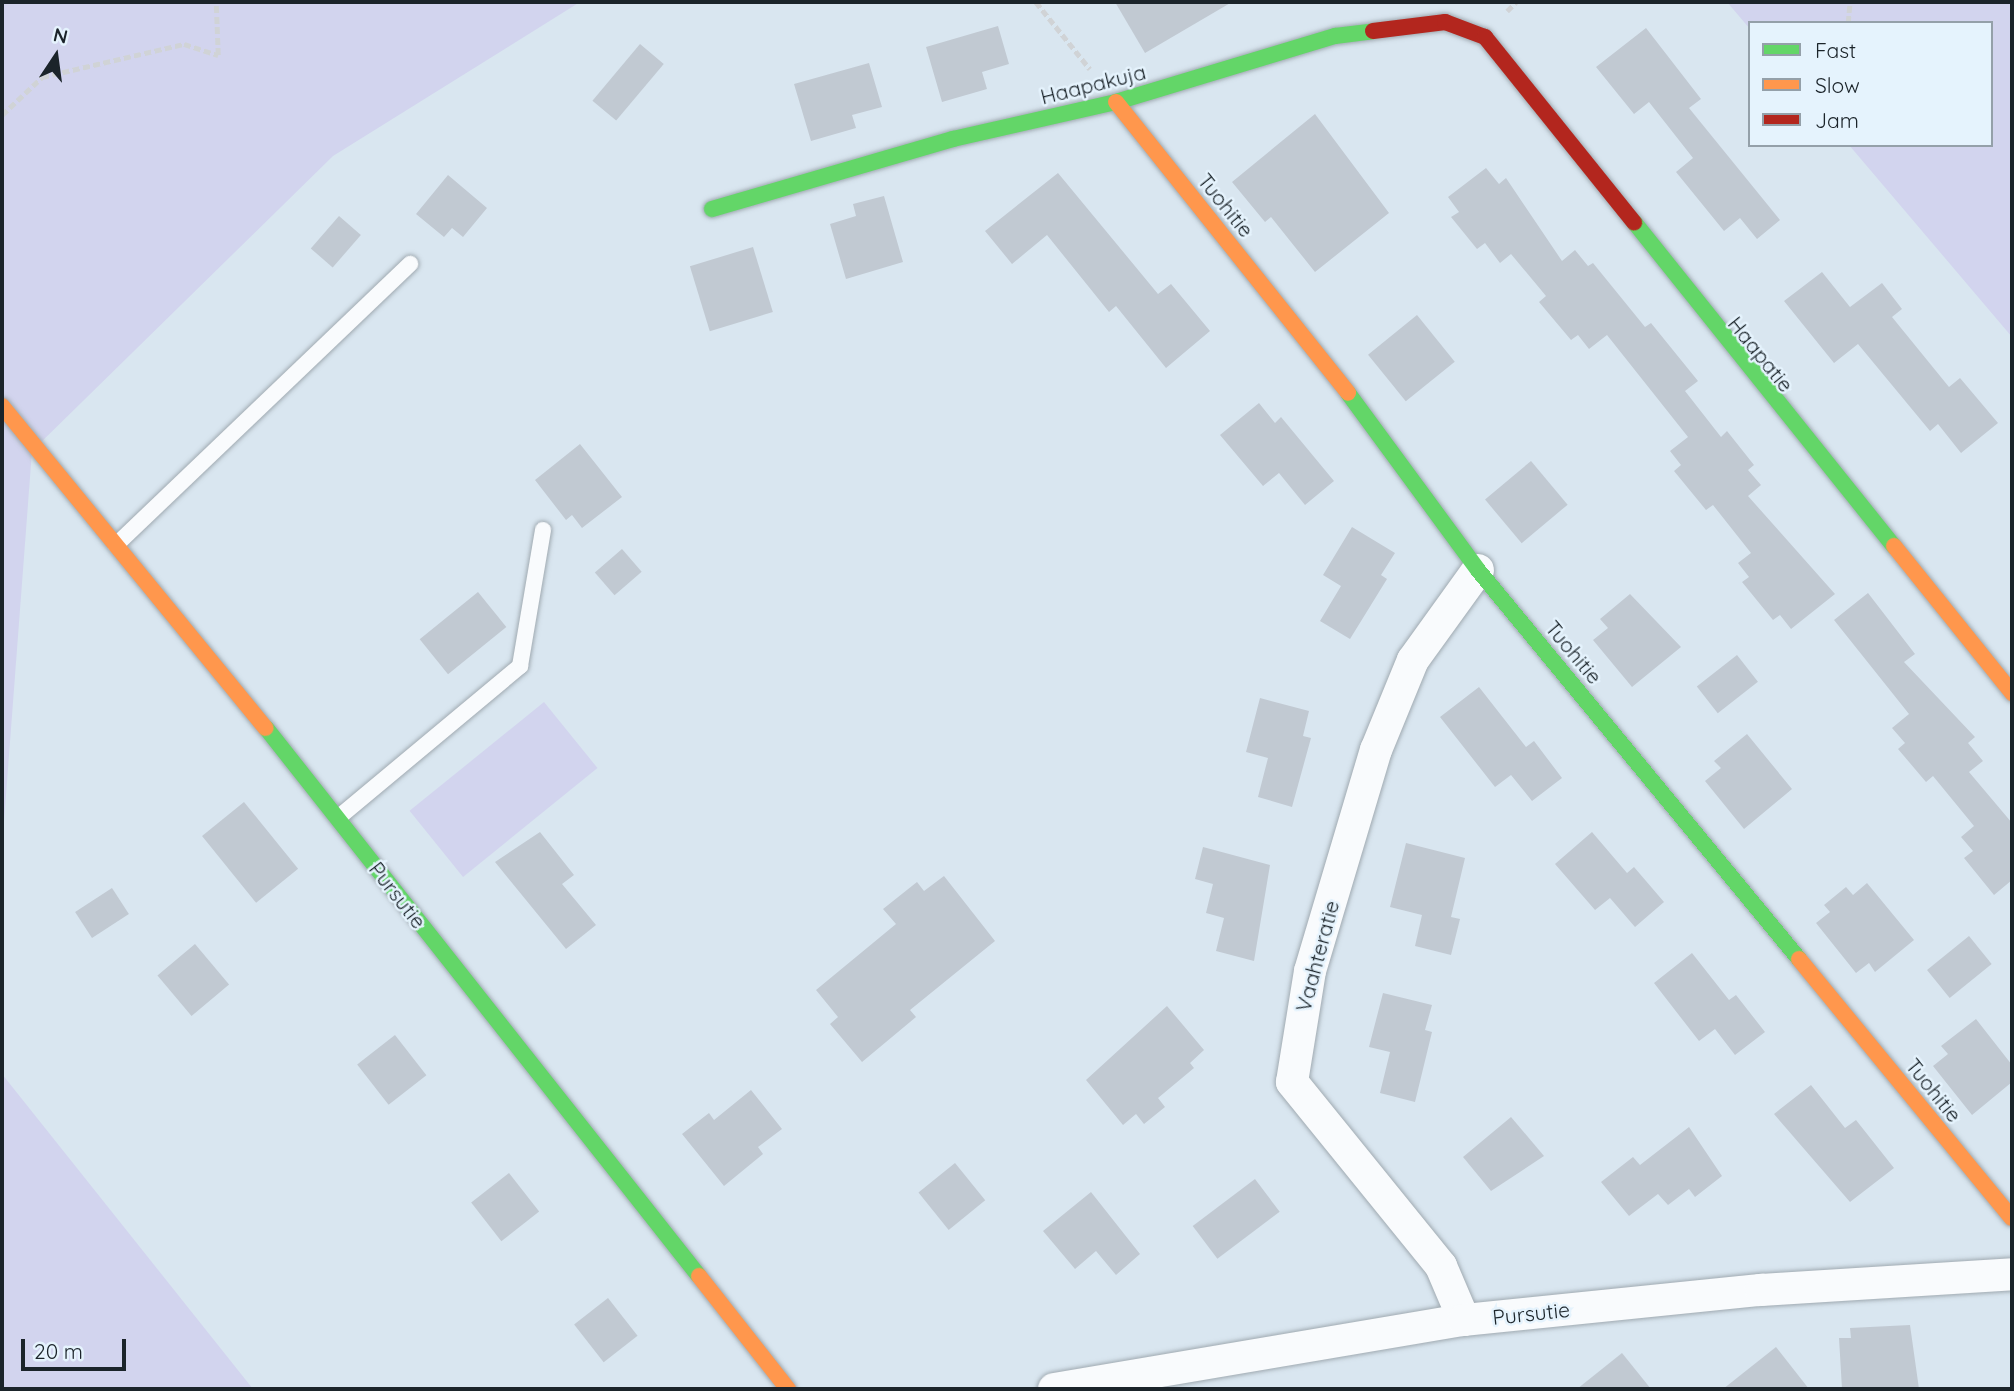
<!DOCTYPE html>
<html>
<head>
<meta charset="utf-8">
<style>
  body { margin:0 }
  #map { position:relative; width:2014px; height:1391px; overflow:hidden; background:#d9e6f0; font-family:Quicksand,sans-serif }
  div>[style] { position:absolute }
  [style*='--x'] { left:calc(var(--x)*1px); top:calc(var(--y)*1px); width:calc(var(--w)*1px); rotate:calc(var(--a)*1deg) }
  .green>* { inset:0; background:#d2d4ee; transform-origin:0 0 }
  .building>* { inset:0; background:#c1c9d2; transform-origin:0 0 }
  .path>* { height:4.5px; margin-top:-2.25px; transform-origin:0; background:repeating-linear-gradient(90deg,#d0d3d6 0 7px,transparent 0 10.5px) }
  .roads { filter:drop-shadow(0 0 2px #a0aab1) drop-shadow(0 0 2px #a0aab1) }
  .lane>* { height:16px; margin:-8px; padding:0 8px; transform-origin:8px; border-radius:8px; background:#f9fbfd }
  .street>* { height:32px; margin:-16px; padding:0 16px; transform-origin:16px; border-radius:16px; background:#f9fbfd }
  .fast>* { height:16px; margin:-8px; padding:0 8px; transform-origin:8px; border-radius:8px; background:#63d668 }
  .slow>* { height:16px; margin:-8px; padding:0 8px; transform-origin:8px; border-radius:8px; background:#ff974d }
  .jam>* { height:16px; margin:-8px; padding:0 8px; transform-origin:8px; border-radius:8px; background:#b3261e }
  span { translate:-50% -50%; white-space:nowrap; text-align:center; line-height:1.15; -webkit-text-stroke:5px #e5f3fd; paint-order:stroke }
  .street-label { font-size:21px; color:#1b242a }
  .frame { position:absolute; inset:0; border:4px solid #1b242a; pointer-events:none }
  .legend { position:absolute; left:1748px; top:21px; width:245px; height:126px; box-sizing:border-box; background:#e5f3fd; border:2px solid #94a0a9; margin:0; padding:9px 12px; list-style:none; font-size:21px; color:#1b242a }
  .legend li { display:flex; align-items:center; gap:14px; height:35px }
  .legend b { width:35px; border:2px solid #94a0a9 }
  .north { position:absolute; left:21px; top:21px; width:70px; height:70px; -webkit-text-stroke:5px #e5f3fd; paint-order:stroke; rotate:13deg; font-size:19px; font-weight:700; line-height:28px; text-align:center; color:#1b242a }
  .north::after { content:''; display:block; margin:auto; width:24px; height:32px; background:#1b242a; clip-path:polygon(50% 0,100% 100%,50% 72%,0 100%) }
  .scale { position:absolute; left:21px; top:1339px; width:105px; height:32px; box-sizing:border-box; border:4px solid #1b242a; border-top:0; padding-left:9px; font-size:21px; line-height:24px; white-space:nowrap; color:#1b242a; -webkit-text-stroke:5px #e5f3fd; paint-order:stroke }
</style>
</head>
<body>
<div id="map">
  <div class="green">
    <i style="clip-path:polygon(2px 2px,580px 2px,333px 156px,32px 451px,2px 848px)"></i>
    <i style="clip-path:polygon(1727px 2px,2012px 2px,2012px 337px,1849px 145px,1991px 145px,1991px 23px,1750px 23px,1750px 29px)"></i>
    <i style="left:544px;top:702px;width:85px;height:173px;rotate:51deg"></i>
    <i style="clip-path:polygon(2px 1074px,253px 1389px,2px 1389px)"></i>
  </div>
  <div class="building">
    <i style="clip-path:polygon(1115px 2px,1232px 2px,1145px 53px)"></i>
    <i style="clip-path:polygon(998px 26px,1009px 64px,982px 72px,987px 89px,942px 102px,926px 47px)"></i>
    <i style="clip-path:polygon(1646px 28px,1701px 99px,1689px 108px,1780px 220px,1757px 239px,1740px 218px,1724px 231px,1676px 172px,1693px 158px,1649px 102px,1634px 114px,1596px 67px)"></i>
    <i style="left:640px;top:44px;width:31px;height:74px;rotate:40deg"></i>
    <i style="clip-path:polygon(869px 63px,882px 107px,852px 115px,856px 128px,811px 141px,794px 84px)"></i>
    <i style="clip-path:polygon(1315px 114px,1389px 213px,1315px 272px,1271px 217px,1265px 222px,1232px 182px)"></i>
    <i style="clip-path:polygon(1486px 168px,1499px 184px,1506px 178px,1562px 261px,1575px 250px,1588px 266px,1593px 263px,1645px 327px,1651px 323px,1698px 381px,1685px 391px,1721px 437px,1727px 431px,1754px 465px,1748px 470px,1761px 485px,1748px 496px,1835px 594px,1791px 629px,1780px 615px,1773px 620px,1742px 582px,1749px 577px,1738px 563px,1751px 553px,1713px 505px,1706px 510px,1674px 471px,1681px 465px,1670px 451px,1688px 437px,1607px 335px,1589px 349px,1578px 335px,1571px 340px,1539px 302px,1546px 296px,1511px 254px,1500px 263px,1485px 243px,1477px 249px,1451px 217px,1459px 212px,1448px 197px)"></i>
    <i style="clip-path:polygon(1058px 173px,1158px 294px,1171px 284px,1210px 331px,1166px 368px,1116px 306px,1109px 312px,1047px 235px,1012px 264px,985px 231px)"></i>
    <i style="clip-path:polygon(448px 175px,487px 208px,463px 237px,452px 228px,444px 237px,416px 214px)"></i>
    <i style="clip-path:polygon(884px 196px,903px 262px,846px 279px,830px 224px,856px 216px,853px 204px)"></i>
    <i style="left:339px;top:216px;width:29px;height:43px;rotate:41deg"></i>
    <i style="left:753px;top:247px;width:68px;height:66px;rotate:73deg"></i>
    <i style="clip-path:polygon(1822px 272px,1850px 307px,1882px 283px,1902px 309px,1892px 317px,1949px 387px,1960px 378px,1998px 423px,1961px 453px,1938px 424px,1930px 431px,1858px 344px,1834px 363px,1784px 301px)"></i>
    <i style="left:1417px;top:315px;width:60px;height:63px;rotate:51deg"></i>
    <i style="clip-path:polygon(1259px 403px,1275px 423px,1281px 417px,1334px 481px,1305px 505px,1279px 473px,1263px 486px,1220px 435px)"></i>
    <i style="clip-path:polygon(580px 444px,622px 497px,582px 528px,572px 515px,566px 520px,535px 480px)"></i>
    <i style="left:1531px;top:461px;width:57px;height:60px;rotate:50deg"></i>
    <i style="clip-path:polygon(1352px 527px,1395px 553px,1381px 575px,1387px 579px,1350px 639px,1320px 621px,1341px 586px,1323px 575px)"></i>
    <i style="left:622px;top:549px;width:30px;height:36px;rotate:49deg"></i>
    <i style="left:478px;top:592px;width:45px;height:75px;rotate:51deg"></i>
    <i style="clip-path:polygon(1868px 593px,1915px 654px,1904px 662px,1975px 737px,1968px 743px,1983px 761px,1969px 772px,2012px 823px,2012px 880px,1994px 895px,1964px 858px,1973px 851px,1961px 837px,1974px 826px,1933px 776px,1926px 782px,1898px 749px,1905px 743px,1892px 728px,1909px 714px,1834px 620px)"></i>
    <i style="clip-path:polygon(1630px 594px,1681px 647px,1632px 687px,1593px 640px,1608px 628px,1600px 619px)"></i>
    <i style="left:1737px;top:655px;width:34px;height:51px;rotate:52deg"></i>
    <i style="clip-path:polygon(1479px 687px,1526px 747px,1534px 741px,1562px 778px,1532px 801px,1511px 775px,1495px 787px,1440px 717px)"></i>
    <i style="clip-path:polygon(1260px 698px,1309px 711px,1303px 736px,1311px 738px,1292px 807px,1258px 797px,1268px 758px,1246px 752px)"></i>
    <i style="clip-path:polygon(1747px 734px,1792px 789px,1744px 829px,1705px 781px,1721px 768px,1714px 761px)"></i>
    <i style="left:244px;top:802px;width:86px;height:54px;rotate:51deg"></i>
    <i style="clip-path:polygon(540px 832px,574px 875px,562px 884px,596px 925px,566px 949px,495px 862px)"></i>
    <i style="clip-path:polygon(1592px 832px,1627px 873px,1634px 867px,1664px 902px,1635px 927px,1610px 898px,1595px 910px,1555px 864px)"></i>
    <i style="clip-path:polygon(1406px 843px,1465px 858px,1451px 917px,1460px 919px,1451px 955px,1415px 946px,1422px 915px,1390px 907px)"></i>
    <i style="clip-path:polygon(1203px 847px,1270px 865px,1254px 961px,1216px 951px,1224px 918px,1206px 913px,1213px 884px,1195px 879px)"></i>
    <i style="clip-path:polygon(944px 876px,995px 941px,910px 1010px,916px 1017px,862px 1062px,830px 1024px,838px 1017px,816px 990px,896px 924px,883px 909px,917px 882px,924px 891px)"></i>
    <i style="clip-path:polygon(1867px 883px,1914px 940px,1875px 972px,1869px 963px,1856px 973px,1816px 923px,1830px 912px,1824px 905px,1846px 887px,1853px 895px)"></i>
    <i style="left:112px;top:888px;width:31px;height:44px;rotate:57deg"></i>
    <i style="left:1969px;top:936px;width:36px;height:54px;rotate:51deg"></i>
    <i style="left:195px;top:944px;width:53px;height:49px;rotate:50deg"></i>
    <i style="clip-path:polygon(1692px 953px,1729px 1000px,1736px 995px,1765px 1032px,1735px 1055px,1715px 1029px,1699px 1041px,1654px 983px)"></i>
    <i style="clip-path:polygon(1383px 993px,1432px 1005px,1425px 1030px,1432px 1032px,1415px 1102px,1380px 1093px,1390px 1052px,1369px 1047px)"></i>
    <i style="clip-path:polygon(1167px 1006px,1204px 1050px,1190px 1063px,1194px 1068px,1158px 1098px,1165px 1107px,1144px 1124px,1136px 1114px,1123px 1125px,1086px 1080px)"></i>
    <i style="clip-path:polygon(1976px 1019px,2012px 1065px,2012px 1082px,1972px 1115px,1933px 1066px,1948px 1054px,1941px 1046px)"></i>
    <i style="left:395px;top:1035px;width:51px;height:48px;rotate:52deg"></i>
    <i style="clip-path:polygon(1811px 1085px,1845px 1128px,1856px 1120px,1894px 1168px,1850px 1202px,1774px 1114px)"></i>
    <i style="clip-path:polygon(751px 1090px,782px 1129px,758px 1147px,763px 1154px,724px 1186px,682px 1134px,709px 1113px,714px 1120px)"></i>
    <i style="clip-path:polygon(1511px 1117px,1544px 1156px,1491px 1191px,1463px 1157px)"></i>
    <i style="clip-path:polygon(1689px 1127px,1722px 1176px,1695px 1197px,1689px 1189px,1668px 1205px,1658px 1194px,1629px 1216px,1601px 1182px,1633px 1157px,1640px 1165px)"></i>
    <i style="left:955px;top:1163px;width:48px;height:47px;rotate:51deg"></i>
    <i style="left:509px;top:1173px;width:49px;height:48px;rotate:52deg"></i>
    <i style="left:1255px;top:1179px;width:41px;height:78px;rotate:53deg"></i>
    <i style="clip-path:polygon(1091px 1192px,1140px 1254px,1116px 1275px,1096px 1251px,1075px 1269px,1043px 1231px)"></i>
    <i style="left:608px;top:1298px;width:48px;height:43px;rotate:52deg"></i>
    <i style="clip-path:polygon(1910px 1325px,1919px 1389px,1842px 1389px,1839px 1338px,1851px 1338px,1850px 1328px)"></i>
    <i style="clip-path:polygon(1776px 1347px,1809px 1389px,1723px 1389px)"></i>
    <i style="clip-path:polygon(1622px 1353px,1651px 1389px,1577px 1389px)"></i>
  </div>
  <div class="path">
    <i style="--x:1036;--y:2;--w:86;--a:51.1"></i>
    <i style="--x:1507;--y:11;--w:13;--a:-45"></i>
    <i style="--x:1848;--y:23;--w:21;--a:-85"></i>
    <i style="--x:2;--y:115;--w:55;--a:-43.5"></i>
    <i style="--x:42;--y:77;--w:146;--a:-13.1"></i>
    <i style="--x:184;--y:44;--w:36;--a:18"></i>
    <i style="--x:218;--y:55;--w:53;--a:-92.2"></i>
  </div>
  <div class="roads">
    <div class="lane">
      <i style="--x:116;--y:545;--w:407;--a:-43.7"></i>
      <i style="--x:339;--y:817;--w:236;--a:-39.8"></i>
      <i style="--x:520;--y:666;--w:138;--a:-80.4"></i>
    </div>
    <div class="street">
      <i style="--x:1464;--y:1320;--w:59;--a:-113.1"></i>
      <i style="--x:1441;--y:1266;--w:237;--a:-129"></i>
      <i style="--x:1292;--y:1082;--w:112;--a:-80.8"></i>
      <i style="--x:1310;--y:971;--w:231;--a:-73.4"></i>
      <i style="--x:1376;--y:750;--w:97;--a:-67.7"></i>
      <i style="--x:1413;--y:660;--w:111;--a:-54.2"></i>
      <i style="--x:1054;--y:1389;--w:416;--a:-9.6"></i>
      <i style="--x:1464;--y:1320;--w:299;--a:-5.8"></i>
      <i style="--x:1761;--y:1290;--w:252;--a:-3.6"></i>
    </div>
    <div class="fast">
      <i style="--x:712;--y:209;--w:251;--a:-16.2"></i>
      <i style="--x:953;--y:139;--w:167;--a:-12.8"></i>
      <i style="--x:1116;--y:102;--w:229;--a:-16.8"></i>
      <i style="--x:1335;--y:36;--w:38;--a:-7"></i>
      <i style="--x:1634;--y:222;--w:415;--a:51.3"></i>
      <i style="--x:1348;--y:393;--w:220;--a:53.7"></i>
      <i style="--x:1478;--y:570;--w:504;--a:50.47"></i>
      <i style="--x:266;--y:728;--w:698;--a:51.69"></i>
    </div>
    <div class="slow">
      <i style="--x:1116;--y:102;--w:372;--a:51.4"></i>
      <i style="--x:2;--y:406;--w:416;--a:50.7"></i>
      <i style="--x:1894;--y:546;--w:189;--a:51.2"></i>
      <i style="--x:1799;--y:959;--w:335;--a:50.6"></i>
      <i style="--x:699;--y:1276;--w:144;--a:51.8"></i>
    </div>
    <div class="jam">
      <i style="--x:1373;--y:31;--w:73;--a:-7.1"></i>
      <i style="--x:1445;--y:22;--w:43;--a:20.6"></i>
      <i style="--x:1485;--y:37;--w:238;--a:51.2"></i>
    </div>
  </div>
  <div class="street-label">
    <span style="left:1093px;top:84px;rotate:-14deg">Haapakuja</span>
    <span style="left:1226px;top:205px;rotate:51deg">Tuohitie</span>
    <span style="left:1761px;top:354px;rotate:51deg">Haapatie</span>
    <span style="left:1574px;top:652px;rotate:50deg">Tuohitie</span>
    <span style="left:398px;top:895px;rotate:52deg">Pursutie</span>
    <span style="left:1317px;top:956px;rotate:-75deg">Vaahteratie</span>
    <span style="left:1934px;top:1090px;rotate:51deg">Tuohitie</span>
    <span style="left:1531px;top:1313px;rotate:-6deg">Pursutie</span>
  </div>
  <div class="frame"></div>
  <ul class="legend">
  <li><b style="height:9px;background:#63d668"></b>Fast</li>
  <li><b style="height:9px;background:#ff974d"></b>Slow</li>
  <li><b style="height:9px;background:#b3261e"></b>Jam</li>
  </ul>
  <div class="north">N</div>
  <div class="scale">20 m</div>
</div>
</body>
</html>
